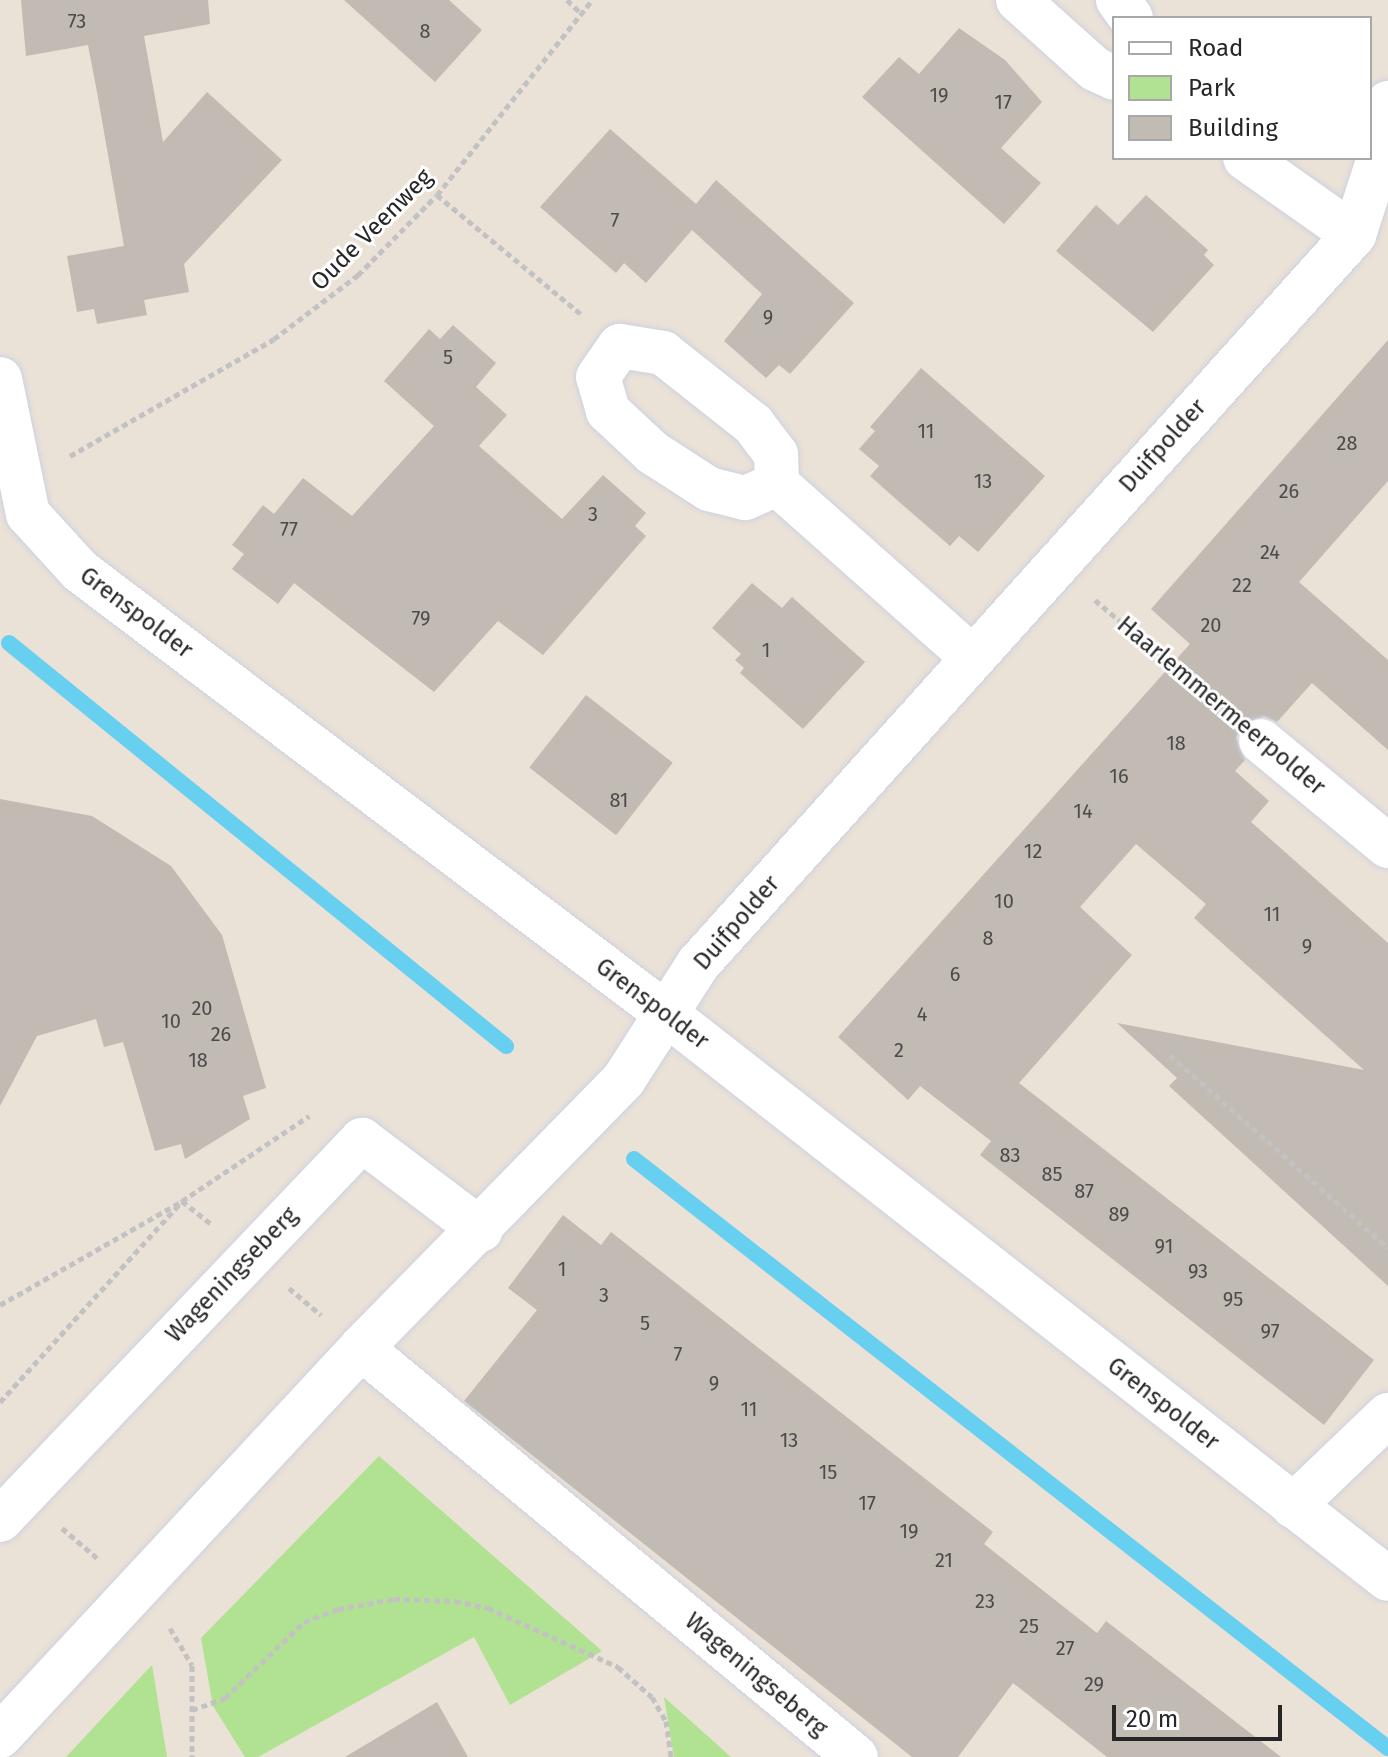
<!DOCTYPE html>
<html>
<head>
<meta charset="utf-8">
<style>
  body { margin:0 }
  #map { position:relative; width:1388px; height:1757px; overflow:hidden; background:#eae1d7; font-family:"Fira Sans",sans-serif }
  div>[style] { position:absolute }
  [style*='--x'] { left:calc(var(--x)*1px); top:calc(var(--y)*1px); width:calc(var(--w)*1px); rotate:calc(var(--a)*1deg) }
  .green>* { inset:0; background:#b0e292 }
  .stream>* { height:16px; margin:-8px; padding:0 8px; transform-origin:8px; border-radius:8px; background:#67cfef }
  .building>* { inset:0; background:#c1bbb4; transform-origin:0 0 }
  .path>* { height:5px; margin-top:-2.5px; transform-origin:0; background:repeating-linear-gradient(90deg,#c2c2c2 0 6px,transparent 0 10px) }
  .roads { filter:drop-shadow(0 0 2px #cdd1e0) drop-shadow(0 0 2px #cdd1e0) }
  .minor>* { height:44px; margin:-22px; padding:0 22px; transform-origin:22px; border-radius:22px; background:#fff }
  span { translate:-50% -50%; white-space:nowrap; text-align:center; line-height:1.15; -webkit-text-stroke:6px #fff; paint-order:stroke }
  .number-label { font-size:20px; color:#4d4b4a }
  .number-label span { -webkit-text-stroke-width:0 }
  .street-label { font-size:24px; color:#262626 }
  .legend { position:absolute; left:1112px; top:16px; width:260px; height:144px; box-sizing:border-box; background:#fff; border:2px solid #a8a8a8; margin:0; padding:10px 14px; list-style:none; font-size:24px; color:#262626 }
  .legend li { display:flex; align-items:center; gap:16px; height:40px }
  .legend b { width:40px; border:2px solid #a8a8a8 }
  .scale { position:absolute; left:1112px; top:1705px; width:170px; height:36px; box-sizing:border-box; border:4px solid #262626; border-top:0; padding-left:10px; font-size:24px; line-height:28px; white-space:nowrap; color:#262626; -webkit-text-stroke:6px #fff; paint-order:stroke }
</style>
</head>
<body>
<div id="map">
  <div class="green">
    <i style="clip-path:polygon(379px 1456px,602px 1651px,510px 1705px,474px 1637px,258px 1757px,245px 1757px,213px 1706px,201px 1638px)"></i>
    <i style="clip-path:polygon(152px 1665px,167px 1757px,66px 1757px)"></i>
    <i style="clip-path:polygon(664px 1697px,731px 1757px,674px 1757px)"></i>
  </div>
  <div class="stream">
    <i style="--x:9;--y:643;--w:640;--a:39.04"></i>
    <i style="--x:634;--y:1159;--w:957;--a:38"></i>
  </div>
  <div class="building">
    <i style="clip-path:polygon(21px 0,208px 0,210px 24px,144px 36px,163px 142px,207px 92px,282px 160px,184px 264px,189px 292px,144px 300px,147px 315px,97px 324px,94px 309px,77px 312px,67px 256px,124px 246px,97px 92px,88px 45px,26px 56px)"></i>
    <i style="clip-path:polygon(344px 0,449px 0,482px 30px,435px 82px)"></i>
    <i style="clip-path:polygon(959px 28px,1005px 60px,1042px 102px,1001px 148px,1041px 183px,1004px 224px,862px 97px,899px 57px,919px 74px)"></i>
    <i style="clip-path:polygon(610px 129px,696px 204px,716px 180px,854px 303px,790px 374px,779px 365px,766px 378px,724px 341px,762px 294px,692px 230px,646px 283px,624px 263px,616px 273px,540px 207px)"></i>
    <i style="clip-path:polygon(1146px 195px,1208px 250px,1204px 255px,1214px 265px,1153px 332px,1056px 251px,1096px 205px,1118px 225px)"></i>
    <i style="clip-path:polygon(453px 325px,496px 363px,476px 387px,507px 415px,479px 446px,562px 519px,603px 475px,646px 513px,635px 526px,646px 536px,543px 655px,498px 621px,434px 692px,294px 583px,278px 604px,232px 569px,244px 554px,232px 545px,263px 505px,274px 514px,303px 478px,352px 516px,434px 426px,384px 381px,429px 329px,440px 339px)"></i>
    <i style="clip-path:polygon(1388px 340px,1388px 481px,1299px 582px,1388px 660px,1388px 750px,1312px 683px,1277px 722px,1264px 716px,1242px 725px,1236px 738px,1245px 760px,1235px 771px,1269px 801px,1251px 822px,1388px 943px,1388px 1286px,1169px 1086px,1177px 1078px,1117px 1023px,1364px 1070px,1194px 918px,1206px 904px,1136px 844px,1080px 907px,1132px 955px,1019px 1083px,1374px 1360px,1324px 1425px,980px 1155px,991px 1141px,920px 1086px,908px 1100px,838px 1037px,1190px 644px,1151px 609px)"></i>
    <i style="clip-path:polygon(921px 368px,1045px 476px,978px 552px,959px 536px,950px 546px,897px 500px,870px 476px,879px 466px,859px 449px,875px 431px,870px 427px)"></i>
    <i style="clip-path:polygon(752px 583px,782px 608px,792px 597px,865px 662px,803px 729px,740px 673px,744px 668px,735px 660px,741px 654px,712px 628px)"></i>
    <i style="left:586px;top:695px;width:110px;height:92px;rotate:38deg"></i>
    <i style="clip-path:polygon(0 799px,92px 816px,171px 866px,222px 935px,266px 1088px,243px 1096px,250px 1119px,185px 1159px,181px 1144px,155px 1151px,123px 1042px,104px 1047px,96px 1019px,37px 1036px,0 1106px)"></i>
    <i style="clip-path:polygon(563px 1215px,601px 1245px,611px 1232px,993px 1532px,984px 1544px,1097px 1633px,1106px 1621px,1281px 1757px,1107px 1757px,1013px 1683px,958px 1757px,912px 1757px,464px 1401px,537px 1310px,508px 1288px)"></i>
    <i style="clip-path:polygon(437px 1702px,468px 1757px,345px 1757px)"></i>
  </div>
  <div class="path">
    <i style="--x:567;--y:0;--w:19;--a:43"></i>
    <i style="--x:437;--y:195;--w:187;--a:39.6"></i>
    <i style="--x:70;--y:456;--w:235;--a:-29.8"></i>
    <i style="--x:274;--y:339;--w:106;--a:-37.3"></i>
    <i style="--x:358;--y:275;--w:112;--a:-45.4"></i>
    <i style="--x:437;--y:195;--w:249;--a:-51.5"></i>
    <i style="--x:1095;--y:600;--w:166;--a:40.1"></i>
    <i style="--x:1170;--y:1055;--w:291;--a:41.5"></i>
    <i style="--x:289;--y:1288;--w:42;--a:40.2"></i>
    <i style="--x:0;--y:1305;--w:210;--a:-29.7"></i>
    <i style="--x:182;--y:1201;--w:153;--a:-33.8"></i>
    <i style="--x:0;--y:1402;--w:271;--a:-47.8"></i>
    <i style="--x:182;--y:1201;--w:36;--a:38"></i>
    <i style="--x:62;--y:1528;--w:46;--a:40.6"></i>
    <i style="--x:170;--y:1628;--w:43;--a:59.3"></i>
    <i style="--x:192;--y:1665;--w:92;--a:90"></i>
    <i style="--x:192;--y:1710;--w:35;--a:-20"></i>
    <i style="--x:225;--y:1698;--w:110;--a:-43.9"></i>
    <i style="--x:304;--y:1622;--w:36;--a:-21"></i>
    <i style="--x:338;--y:1609;--w:57;--a:-10.1"></i>
    <i style="--x:394;--y:1599;--w:61;--a:1.9"></i>
    <i style="--x:455;--y:1601;--w:34;--a:12"></i>
    <i style="--x:488;--y:1608;--w:143;--a:24.4"></i>
    <i style="--x:618;--y:1667;--w:45;--a:41.4"></i>
    <i style="--x:652;--y:1697;--w:28;--a:60"></i>
    <i style="--x:666;--y:1721;--w:36;--a:82"></i>
  </div>
  <div class="roads">
    <div class="minor">
      <i style="--x:1018;--y:0;--w:103;--a:41.9"></i>
      <i style="--x:1095;--y:69;--w:21;--a:25"></i>
      <i style="--x:1118;--y:0;--w:22;--a:54"></i>
      <i style="--x:1245;--y:158;--w:133;--a:35.2"></i>
      <i style="--x:0;--y:379;--w:138;--a:78.3"></i>
      <i style="--x:28;--y:514;--w:77;--a:47.6"></i>
      <i style="--x:80;--y:571;--w:738;--a:37.07"></i>
      <i style="--x:669;--y:1016;--w:913;--a:38.06"></i>
      <i style="--x:777;--y:484;--w:35;--a:156"></i>
      <i style="--x:745;--y:498;--w:37;--a:-166"></i>
      <i style="--x:709;--y:489;--w:67;--a:-147.3"></i>
      <i style="--x:653;--y:453;--w:62;--a:-137"></i>
      <i style="--x:608;--y:411;--w:35;--a:-106"></i>
      <i style="--x:598;--y:377;--w:38;--a:-55"></i>
      <i style="--x:620;--y:346;--w:44;--a:9.2"></i>
      <i style="--x:663;--y:353;--w:115;--a:38.3"></i>
      <i style="--x:753;--y:424;--w:38;--a:53"></i>
      <i style="--x:776;--y:454;--w:30;--a:88"></i>
      <i style="--x:777;--y:484;--w:261;--a:41.6"></i>
      <i style="--x:1261;--y:741;--w:165;--a:39.6"></i>
      <i style="--x:361;--y:1348;--w:642;--a:39.57"></i>
      <i style="--x:1293;--y:1506;--w:132;--a:-43.8"></i>
      <i style="--x:0;--y:1520;--w:525;--a:-46.39"></i>
      <i style="--x:362;--y:1140;--w:149;--a:37.1"></i>
      <i style="--x:0;--y:1736;--w:530;--a:-47.06"></i>
      <i style="--x:361;--y:1348;--w:376;--a:-45.6"></i>
      <i style="--x:624;--y:1079;--w:137;--a:-57.2"></i>
      <i style="--x:698;--y:964;--w:981;--a:-48.02"></i>
      <i style="--x:1354;--y:235;--w:78;--a:-72"></i>
      <i style="--x:1378;--y:161;--w:59;--a:-80.2"></i>
    </div>
  </div>
  <div class="number-label">
    <span style="left:77px;top:21px">73</span>
    <span style="left:425px;top:31px">8</span>
    <span style="left:939px;top:95px">19</span>
    <span style="left:1003px;top:102px">17</span>
    <span style="left:615px;top:220px">7</span>
    <span style="left:768px;top:317px">9</span>
    <span style="left:448px;top:357px">5</span>
    <span style="left:926px;top:431px">11</span>
    <span style="left:1347px;top:443px">28</span>
    <span style="left:983px;top:481px">13</span>
    <span style="left:1289px;top:491px">26</span>
    <span style="left:593px;top:514px">3</span>
    <span style="left:289px;top:529px">77</span>
    <span style="left:1270px;top:552px">24</span>
    <span style="left:1242px;top:585px">22</span>
    <span style="left:421px;top:618px">79</span>
    <span style="left:1211px;top:625px">20</span>
    <span style="left:766px;top:650px">1</span>
    <span style="left:1176px;top:743px">18</span>
    <span style="left:1119px;top:776px">16</span>
    <span style="left:619px;top:800px">81</span>
    <span style="left:1083px;top:811px">14</span>
    <span style="left:1033px;top:851px">12</span>
    <span style="left:1004px;top:901px">10</span>
    <span style="left:1272px;top:914px">11</span>
    <span style="left:988px;top:938px">8</span>
    <span style="left:1307px;top:946px">9</span>
    <span style="left:955px;top:974px">6</span>
    <span style="left:202px;top:1008px">20</span>
    <span style="left:922px;top:1014px">4</span>
    <span style="left:171px;top:1021px">10</span>
    <span style="left:221px;top:1034px">26</span>
    <span style="left:899px;top:1050px">2</span>
    <span style="left:198px;top:1060px">18</span>
    <span style="left:1010px;top:1155px">83</span>
    <span style="left:1052px;top:1174px">85</span>
    <span style="left:1084px;top:1191px">87</span>
    <span style="left:1119px;top:1214px">89</span>
    <span style="left:1164px;top:1246px">91</span>
    <span style="left:562px;top:1269px">1</span>
    <span style="left:1198px;top:1271px">93</span>
    <span style="left:604px;top:1295px">3</span>
    <span style="left:1233px;top:1299px">95</span>
    <span style="left:645px;top:1323px">5</span>
    <span style="left:1270px;top:1331px">97</span>
    <span style="left:678px;top:1354px">7</span>
    <span style="left:714px;top:1383px">9</span>
    <span style="left:749px;top:1409px">11</span>
    <span style="left:789px;top:1440px">13</span>
    <span style="left:828px;top:1472px">15</span>
    <span style="left:867px;top:1503px">17</span>
    <span style="left:909px;top:1531px">19</span>
    <span style="left:944px;top:1560px">21</span>
    <span style="left:985px;top:1601px">23</span>
    <span style="left:1029px;top:1626px">25</span>
    <span style="left:1065px;top:1648px">27</span>
    <span style="left:1094px;top:1684px">29</span>
  </div>
  <div class="street-label">
    <span style="left:372px;top:230px;rotate:-45deg">Oude Veenweg</span>
    <span style="left:1163px;top:446px;rotate:-48deg">Duifpolder</span>
    <span style="left:136px;top:613px;rotate:37deg">Grenspolder</span>
    <span style="left:1221px;top:706px;rotate:40deg">Haarlemmermeerpolder</span>
    <span style="left:737px;top:923px;rotate:-49deg">Duifpolder</span>
    <span style="left:652px;top:1004px;rotate:37deg">Grenspolder</span>
    <span style="left:232px;top:1275px;rotate:-46deg">Wageningseberg</span>
    <span style="left:1163px;top:1404px;rotate:38deg">Grenspolder</span>
    <span style="left:756px;top:1675px;rotate:40deg">Wageningseberg</span>
  </div>
  <ul class="legend">
  <li><b style="height:10px;background:#fff"></b>Road</li>
  <li><b style="height:22px;background:#b0e292"></b>Park</li>
  <li><b style="height:22px;background:#c1bbb4"></b>Building</li>
  </ul>
  <div class="scale">20 m</div>
</div>
</body>
</html>
